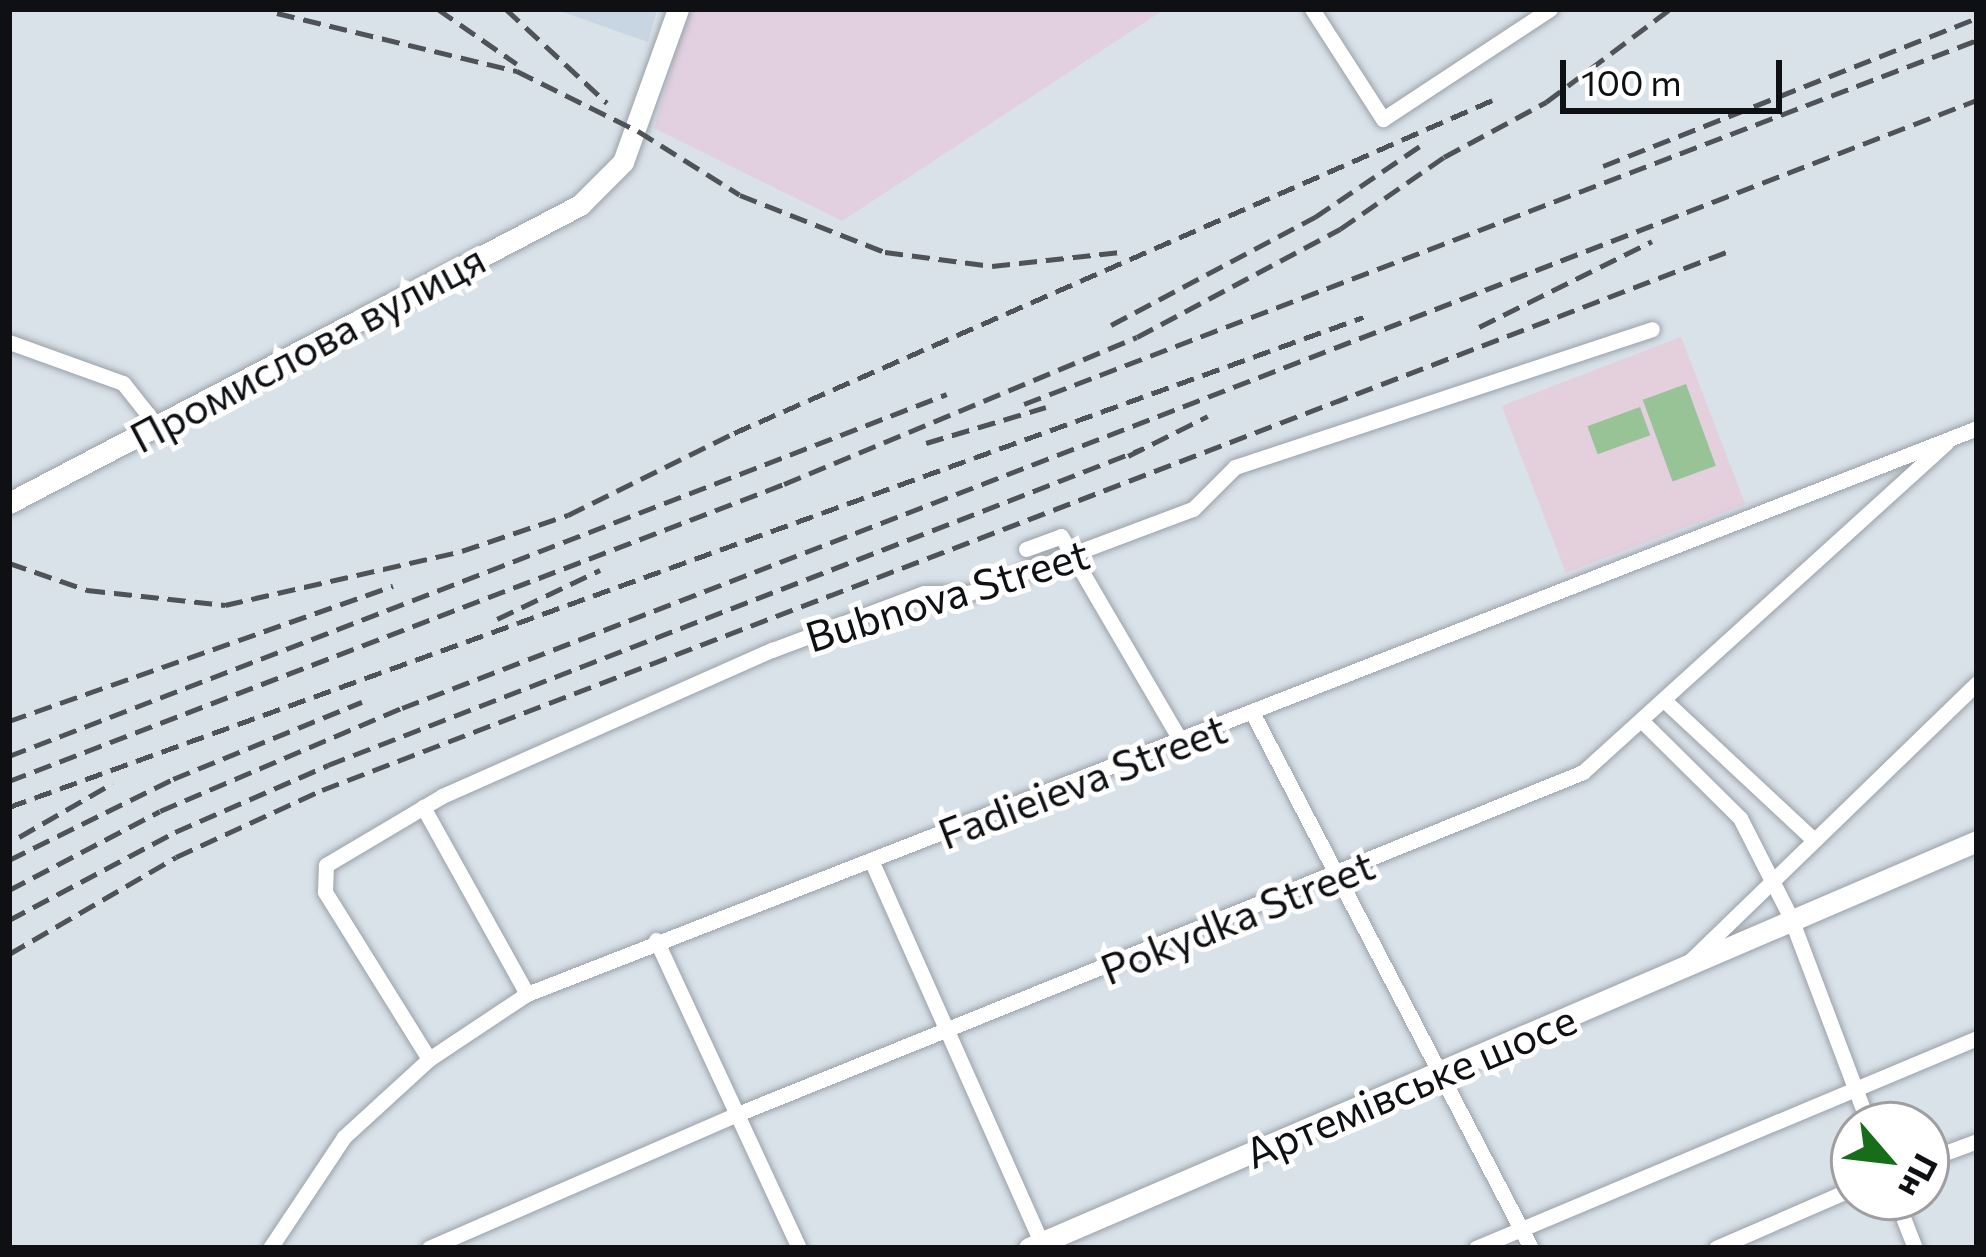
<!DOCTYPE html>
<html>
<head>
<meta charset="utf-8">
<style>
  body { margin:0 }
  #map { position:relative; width:1986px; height:1257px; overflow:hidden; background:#d9e1e9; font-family:Commissioner,sans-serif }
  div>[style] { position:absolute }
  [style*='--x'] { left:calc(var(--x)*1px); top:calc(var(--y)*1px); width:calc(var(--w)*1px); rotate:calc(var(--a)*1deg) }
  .built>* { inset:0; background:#c8d5e3 }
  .industrial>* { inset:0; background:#e2d0e0 }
  .education>* { inset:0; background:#e4cfdd; transform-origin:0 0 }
  .green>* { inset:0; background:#97c397; transform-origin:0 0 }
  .roads { filter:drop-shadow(0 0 3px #9aa1a8) drop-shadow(0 0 3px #9aa1a8) }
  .minor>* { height:15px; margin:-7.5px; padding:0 7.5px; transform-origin:7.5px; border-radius:7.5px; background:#fff }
  .secondary>* { height:21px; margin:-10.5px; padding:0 10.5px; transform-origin:10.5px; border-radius:10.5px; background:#fff }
  .rail>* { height:4.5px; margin-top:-2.25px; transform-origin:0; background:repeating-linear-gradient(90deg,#4f5358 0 18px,transparent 0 27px) }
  span { translate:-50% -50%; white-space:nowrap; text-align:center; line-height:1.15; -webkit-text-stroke:10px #fff; paint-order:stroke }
  .street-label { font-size:42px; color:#0e1013 }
  .frame { position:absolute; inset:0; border:12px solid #0e1013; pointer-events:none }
  .north { position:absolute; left:1830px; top:1101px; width:120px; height:120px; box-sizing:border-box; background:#fff; border:3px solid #9f9fa1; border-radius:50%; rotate:118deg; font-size:33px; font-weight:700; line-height:48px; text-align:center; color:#0e1013 }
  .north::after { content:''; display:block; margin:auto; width:42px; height:54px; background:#166e18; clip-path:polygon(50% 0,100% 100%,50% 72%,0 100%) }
  .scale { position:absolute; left:1560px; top:60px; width:222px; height:54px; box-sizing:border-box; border:6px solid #0e1013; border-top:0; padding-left:15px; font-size:36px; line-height:42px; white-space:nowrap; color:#0e1013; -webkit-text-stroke:9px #fff; paint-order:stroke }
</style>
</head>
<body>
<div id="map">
  <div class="built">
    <i style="clip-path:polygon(554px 9px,657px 9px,648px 42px)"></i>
  </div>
  <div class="industrial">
    <i style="clip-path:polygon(689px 9px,1165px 9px,842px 221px,654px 128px)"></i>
  </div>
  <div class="education">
    <i style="left:1681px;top:337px;width:179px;height:192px;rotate:69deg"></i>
  </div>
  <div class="green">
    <i style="left:1686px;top:384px;width:87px;height:46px;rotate:70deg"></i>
    <i style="left:1640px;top:407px;width:30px;height:56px;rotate:70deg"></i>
  </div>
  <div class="roads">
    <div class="minor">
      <i style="--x:1312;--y:9;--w:131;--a:57.2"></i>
      <i style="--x:1383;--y:119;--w:200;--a:-33.4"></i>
      <i style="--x:9;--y:342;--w:121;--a:19.8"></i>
      <i style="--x:123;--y:383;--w:55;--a:51.7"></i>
      <i style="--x:1026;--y:549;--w:37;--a:-20"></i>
      <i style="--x:1061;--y:536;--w:240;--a:59.7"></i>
      <i style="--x:1666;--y:702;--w:200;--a:43"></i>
      <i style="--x:1254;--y:716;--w:600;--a:62.5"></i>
      <i style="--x:1644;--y:723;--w:135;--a:44.7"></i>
      <i style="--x:1740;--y:818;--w:110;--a:63"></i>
      <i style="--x:1790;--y:916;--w:223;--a:69.3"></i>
      <i style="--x:423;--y:807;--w:214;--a:60.9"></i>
      <i style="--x:871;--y:860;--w:425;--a:66"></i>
      <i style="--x:656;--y:940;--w:340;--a:65.1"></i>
      <i style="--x:1691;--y:960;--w:398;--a:-44.1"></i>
      <i style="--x:429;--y:1059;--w:197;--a:-121.9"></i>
      <i style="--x:325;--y:892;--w:27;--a:-88"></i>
      <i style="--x:326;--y:865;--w:135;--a:-30.7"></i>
      <i style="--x:442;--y:796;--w:361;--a:-23.9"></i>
      <i style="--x:772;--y:650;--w:162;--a:-20.6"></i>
      <i style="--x:924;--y:593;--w:45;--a:0"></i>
      <i style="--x:969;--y:593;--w:239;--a:-20.6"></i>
      <i style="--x:1193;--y:509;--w:59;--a:-45"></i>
      <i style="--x:1235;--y:467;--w:439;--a:-18.3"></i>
      <i style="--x:1926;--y:1160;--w:54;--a:-20.4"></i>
      <i style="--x:1895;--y:1197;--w:55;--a:68.6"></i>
      <i style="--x:270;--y:1248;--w:133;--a:-56.3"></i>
      <i style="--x:344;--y:1137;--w:115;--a:-42.5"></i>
      <i style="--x:429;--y:1059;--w:118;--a:-33.6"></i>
      <i style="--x:527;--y:994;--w:1557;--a:-21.32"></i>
      <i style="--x:429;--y:1248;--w:339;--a:-23.5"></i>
      <i style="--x:740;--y:1113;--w:909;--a:-22.02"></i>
      <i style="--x:1583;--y:772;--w:490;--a:-42.2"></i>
      <i style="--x:1476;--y:1248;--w:543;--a:-22.74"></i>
      <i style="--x:1716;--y:1248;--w:150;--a:-23.5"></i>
    </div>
    <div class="secondary">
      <i style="--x:9;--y:503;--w:644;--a:-27.56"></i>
      <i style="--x:580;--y:205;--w:61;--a:-45"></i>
      <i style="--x:623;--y:162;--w:163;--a:-70.2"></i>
      <i style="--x:1029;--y:1248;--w:1032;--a:-23.24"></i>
    </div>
  </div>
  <div class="rail">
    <i style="--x:438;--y:9;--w:96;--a:34.8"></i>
    <i style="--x:506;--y:9;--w:138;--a:42.9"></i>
    <i style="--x:277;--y:13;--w:247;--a:13.6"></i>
    <i style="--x:517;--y:71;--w:135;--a:26.4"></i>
    <i style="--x:638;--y:131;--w:120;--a:32.1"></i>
    <i style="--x:740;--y:195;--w:156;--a:21.5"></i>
    <i style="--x:885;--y:252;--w:108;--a:7.5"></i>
    <i style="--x:992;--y:266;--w:129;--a:-6.2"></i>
    <i style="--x:1603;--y:166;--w:402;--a:-21.6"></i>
    <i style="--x:1111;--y:325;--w:231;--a:-27.9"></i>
    <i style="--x:1315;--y:217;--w:130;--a:-34.1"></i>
    <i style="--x:1479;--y:327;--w:193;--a:-26.4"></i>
    <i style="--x:1024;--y:404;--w:1020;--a:-20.9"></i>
    <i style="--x:926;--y:443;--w:125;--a:-16.7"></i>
    <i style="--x:1128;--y:456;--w:89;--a:-26.6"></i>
    <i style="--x:9;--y:563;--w:83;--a:19.1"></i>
    <i style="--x:87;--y:590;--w:139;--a:6.2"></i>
    <i style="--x:225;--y:605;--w:243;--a:-12.8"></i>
    <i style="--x:462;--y:551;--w:112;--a:-18.8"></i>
    <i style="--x:568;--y:515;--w:185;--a:-26.3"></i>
    <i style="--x:734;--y:433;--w:831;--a:-23.7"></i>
    <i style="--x:497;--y:619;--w:114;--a:-25.4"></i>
    <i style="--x:9;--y:721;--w:407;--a:-19.4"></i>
    <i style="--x:9;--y:756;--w:1005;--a:-21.1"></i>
    <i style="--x:9;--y:781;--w:830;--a:-20.97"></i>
    <i style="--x:784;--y:484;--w:382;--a:-22.6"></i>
    <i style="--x:1137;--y:337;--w:230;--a:-28"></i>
    <i style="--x:1340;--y:229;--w:126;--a:-34.7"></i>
    <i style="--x:1444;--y:157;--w:116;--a:-28.3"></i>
    <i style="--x:1546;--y:102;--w:155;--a:-36.9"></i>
    <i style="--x:9;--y:807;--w:1440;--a:-19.89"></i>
    <i style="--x:19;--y:837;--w:108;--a:-29.9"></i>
    <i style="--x:9;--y:860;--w:183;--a:-26.3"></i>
    <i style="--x:173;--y:779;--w:204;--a:-22.2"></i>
    <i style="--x:9;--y:890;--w:170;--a:-27.6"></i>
    <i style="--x:160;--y:811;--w:263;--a:-23.1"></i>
    <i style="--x:402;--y:708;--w:1688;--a:-21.11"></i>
    <i style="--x:9;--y:920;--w:188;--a:-27.9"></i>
    <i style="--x:175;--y:832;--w:167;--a:-23.6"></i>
    <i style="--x:328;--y:765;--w:873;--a:-21.22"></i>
    <i style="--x:9;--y:954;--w:193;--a:-30.1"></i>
    <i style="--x:176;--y:857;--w:161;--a:-24.7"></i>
    <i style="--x:322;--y:790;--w:1507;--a:-20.96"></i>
  </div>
  <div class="street-label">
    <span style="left:307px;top:347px;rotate:-28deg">Промислова вулиця</span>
    <span style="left:947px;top:594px;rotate:-17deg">Bubnova Street</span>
    <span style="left:1082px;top:780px;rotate:-21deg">Fadieieva Street</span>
    <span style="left:1237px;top:916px;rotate:-22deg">Pokydka Street</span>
    <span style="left:1410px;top:1085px;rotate:-23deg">Артемівське шосе</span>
  </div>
  <div class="frame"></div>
  <div class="north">Пн</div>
  <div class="scale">100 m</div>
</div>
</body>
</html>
